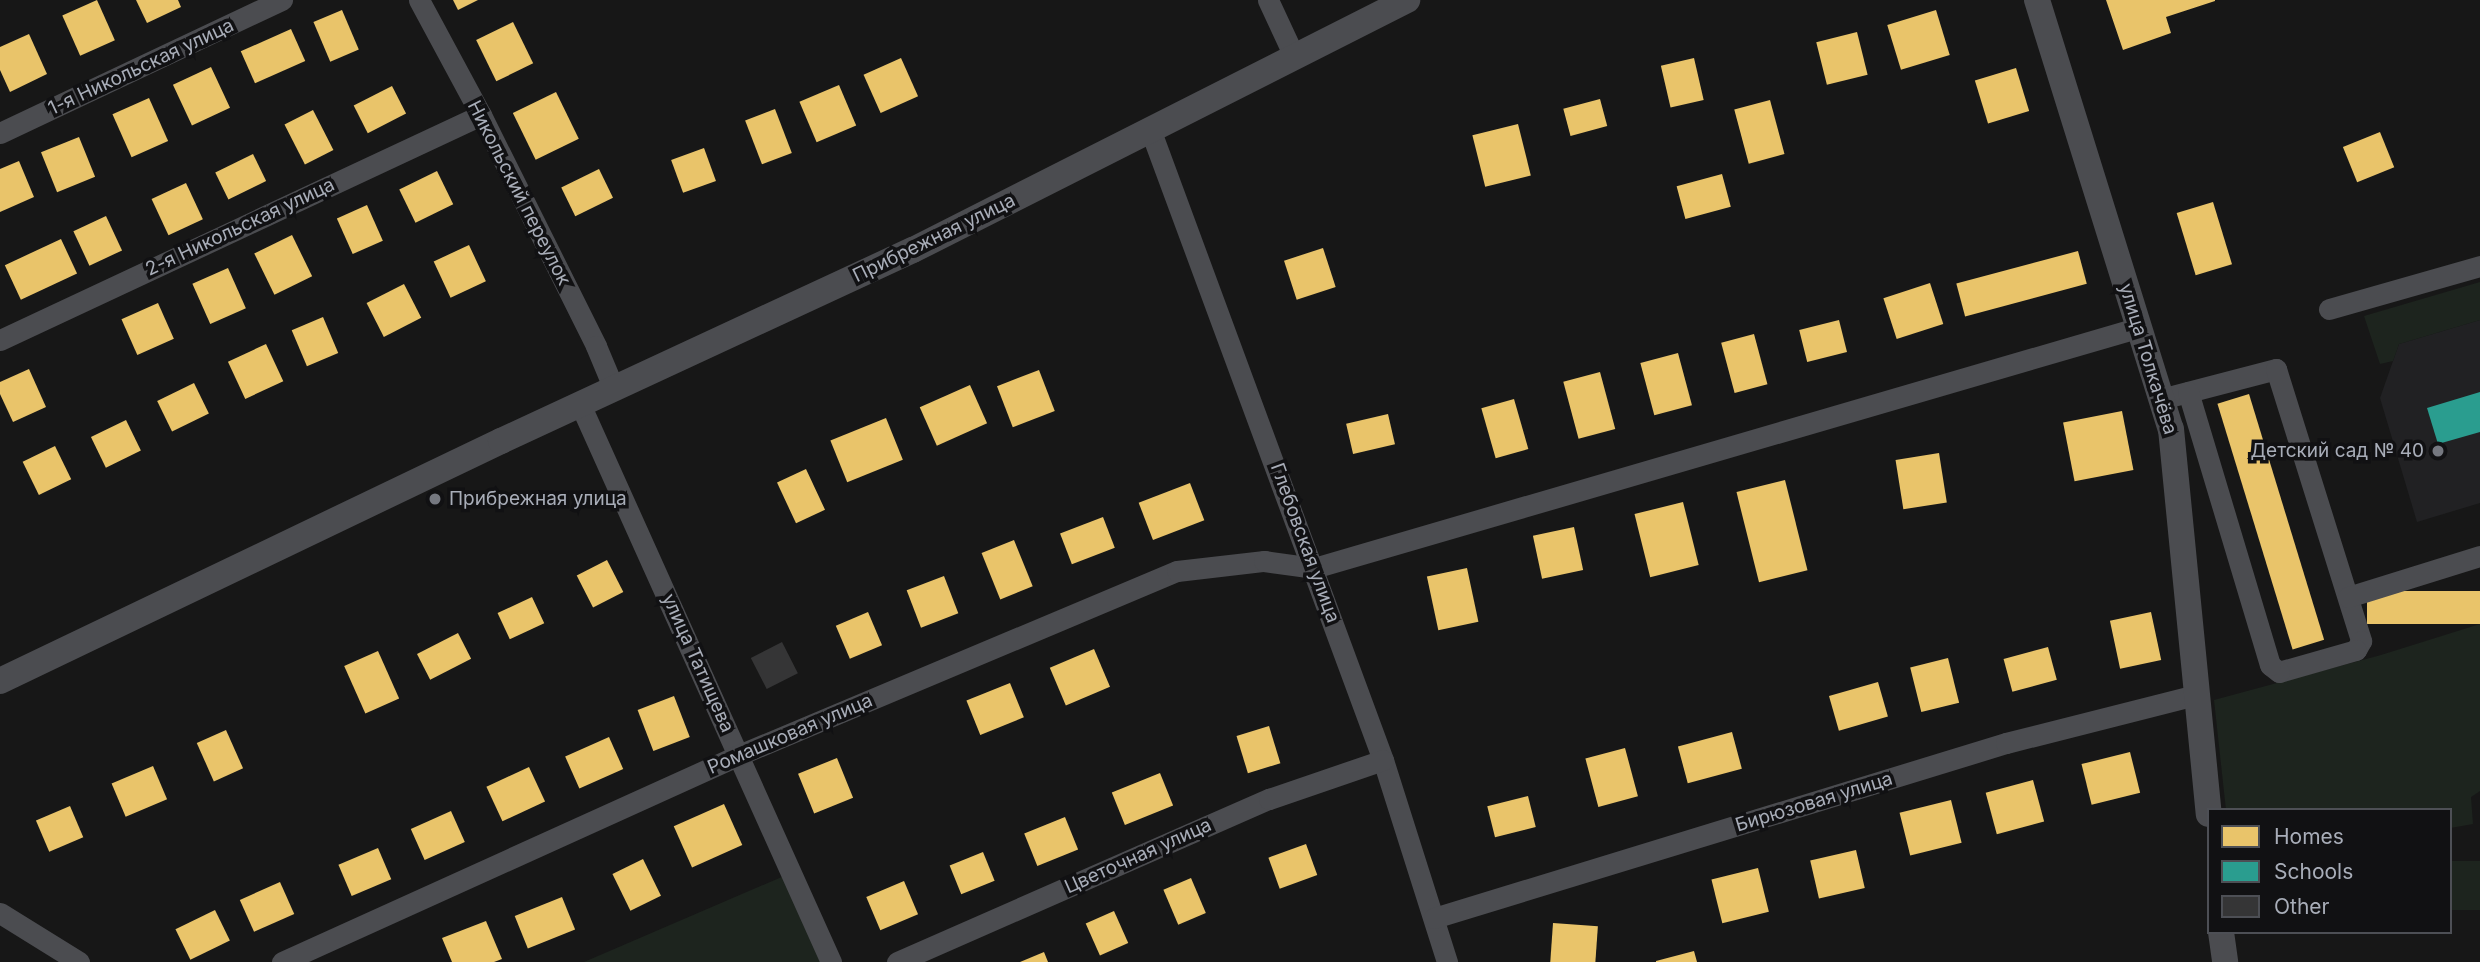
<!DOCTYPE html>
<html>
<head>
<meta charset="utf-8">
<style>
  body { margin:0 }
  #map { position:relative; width:2480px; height:962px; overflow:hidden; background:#171717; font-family:Inter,sans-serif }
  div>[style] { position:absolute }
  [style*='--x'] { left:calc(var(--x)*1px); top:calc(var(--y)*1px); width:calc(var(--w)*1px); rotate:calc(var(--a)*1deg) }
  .built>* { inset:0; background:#212123 }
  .green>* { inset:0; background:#1d241e; transform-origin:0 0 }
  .homes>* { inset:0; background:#e9c46a; transform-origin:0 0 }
  .schools>* { inset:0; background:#2a9d8f }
  .building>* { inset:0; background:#353536; transform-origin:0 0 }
  .minor>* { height:21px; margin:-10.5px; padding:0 10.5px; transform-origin:10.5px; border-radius:10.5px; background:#4b4c50 }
  .tertiary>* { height:26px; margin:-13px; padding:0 13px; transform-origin:13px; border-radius:13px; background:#4b4c50 }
  .dots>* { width:19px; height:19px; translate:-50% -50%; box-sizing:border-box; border:4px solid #111113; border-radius:50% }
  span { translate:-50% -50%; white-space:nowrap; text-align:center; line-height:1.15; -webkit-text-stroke:7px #111113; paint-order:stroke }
  .street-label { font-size:19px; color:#a8adb8 }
  .poi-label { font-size:19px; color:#a8adb8 }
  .right { translate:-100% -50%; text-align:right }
  .left { translate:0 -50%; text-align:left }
  .legend { position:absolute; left:2207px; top:808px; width:245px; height:126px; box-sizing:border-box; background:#111113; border:2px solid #4d4f55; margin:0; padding:9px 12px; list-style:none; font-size:21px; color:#a8adb8 }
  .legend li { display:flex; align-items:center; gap:14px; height:35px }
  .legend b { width:35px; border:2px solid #4d4f55 }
</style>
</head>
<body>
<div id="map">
  <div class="built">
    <i style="clip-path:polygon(2480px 320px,2480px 503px,2417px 522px,2380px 398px,2399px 344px)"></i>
  </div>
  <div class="green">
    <i style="clip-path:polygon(2480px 282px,2480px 320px,2399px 344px,2393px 361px,2380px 364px,2364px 316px)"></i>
    <i style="clip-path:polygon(2480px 624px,2480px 791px,2471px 797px,2473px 824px,2450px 828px,2450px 810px,2226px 810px,2214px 700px,2381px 655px)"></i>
    <i style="left:2480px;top:861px;width:49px;height:30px;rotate:90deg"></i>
    <i style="clip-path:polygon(784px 876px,822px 962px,584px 962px)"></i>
  </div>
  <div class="homes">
    <i style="left:97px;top:0;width:44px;height:38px;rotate:66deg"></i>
    <i style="clip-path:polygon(136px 0,178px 0,181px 7px,147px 23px)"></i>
    <i style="clip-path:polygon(453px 0,478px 0,458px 10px)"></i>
    <i style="clip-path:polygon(2106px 0,2215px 0,2215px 1px,2166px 17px,2171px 33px,2123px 50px)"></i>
    <i style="left:342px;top:10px;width:43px;height:31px;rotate:67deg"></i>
    <i style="left:1936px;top:10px;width:47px;height:51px;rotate:73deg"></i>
    <i style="left:513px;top:22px;width:46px;height:41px;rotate:64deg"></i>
    <i style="left:291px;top:29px;width:35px;height:55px;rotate:66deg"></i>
    <i style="left:1857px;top:32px;width:44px;height:42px;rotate:76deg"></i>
    <i style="clip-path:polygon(29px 34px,47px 74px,10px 92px,0 70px,0 47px)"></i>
    <i style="left:901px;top:58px;width:42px;height:41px;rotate:66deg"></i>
    <i style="left:1694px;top:58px;width:43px;height:34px;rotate:77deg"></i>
    <i style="left:211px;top:67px;width:45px;height:42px;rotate:65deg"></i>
    <i style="left:2016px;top:68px;width:45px;height:43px;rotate:73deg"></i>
    <i style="left:839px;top:85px;width:44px;height:43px;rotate:67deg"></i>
    <i style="left:392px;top:86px;width:31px;height:43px;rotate:63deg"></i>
    <i style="left:556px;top:92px;width:52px;height:48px;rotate:64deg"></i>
    <i style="left:149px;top:98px;width:47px;height:40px;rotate:66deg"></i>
    <i style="left:1600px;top:99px;width:28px;height:38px;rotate:75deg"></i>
    <i style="left:1770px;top:100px;width:56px;height:37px;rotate:75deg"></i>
    <i style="left:775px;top:109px;width:47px;height:32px;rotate:69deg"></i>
    <i style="left:313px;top:110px;width:45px;height:32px;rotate:63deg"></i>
    <i style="left:1518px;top:124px;width:53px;height:47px;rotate:76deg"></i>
    <i style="left:2380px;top:132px;width:38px;height:40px;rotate:68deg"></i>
    <i style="left:79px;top:137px;width:43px;height:41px;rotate:68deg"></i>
    <i style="left:704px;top:148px;width:35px;height:35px;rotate:70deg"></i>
    <i style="left:253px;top:154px;width:30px;height:42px;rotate:64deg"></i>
    <i style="clip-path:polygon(19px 161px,34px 197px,0 212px,0 169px)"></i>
    <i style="left:599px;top:169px;width:32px;height:42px;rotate:64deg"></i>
    <i style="left:437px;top:171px;width:37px;height:42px;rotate:64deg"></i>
    <i style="left:1722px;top:174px;width:34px;height:47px;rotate:75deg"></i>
    <i style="left:186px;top:183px;width:40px;height:38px;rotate:65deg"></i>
    <i style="left:2213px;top:202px;width:65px;height:38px;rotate:73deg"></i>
    <i style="left:367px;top:205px;width:39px;height:33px;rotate:66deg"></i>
    <i style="left:106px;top:216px;width:38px;height:36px;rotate:65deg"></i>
    <i style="left:292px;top:235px;width:46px;height:42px;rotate:64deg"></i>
    <i style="left:61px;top:239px;width:38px;height:62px;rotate:65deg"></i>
    <i style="left:469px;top:245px;width:40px;height:39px;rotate:65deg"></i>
    <i style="left:1323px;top:248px;width:41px;height:41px;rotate:72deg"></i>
    <i style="left:2078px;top:251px;width:34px;height:126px;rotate:75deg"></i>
    <i style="left:228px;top:268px;width:44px;height:39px;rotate:66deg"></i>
    <i style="left:1930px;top:283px;width:43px;height:49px;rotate:72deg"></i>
    <i style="left:404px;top:284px;width:38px;height:42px;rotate:63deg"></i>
    <i style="left:158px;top:303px;width:39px;height:40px;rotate:66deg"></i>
    <i style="left:323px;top:317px;width:39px;height:34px;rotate:67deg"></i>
    <i style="left:1839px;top:320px;width:33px;height:41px;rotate:76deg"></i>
    <i style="left:1754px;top:334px;width:52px;height:34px;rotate:75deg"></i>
    <i style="left:266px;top:344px;width:41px;height:42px;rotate:65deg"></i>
    <i style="left:1678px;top:353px;width:54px;height:39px;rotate:75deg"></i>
    <i style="clip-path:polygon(29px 369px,46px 407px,13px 422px,0 394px,0 382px)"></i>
    <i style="left:1039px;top:370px;width:44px;height:45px;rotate:69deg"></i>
    <i style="left:1600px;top:372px;width:59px;height:38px;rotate:75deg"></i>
    <i style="left:194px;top:383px;width:34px;height:41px;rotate:64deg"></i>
    <i style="left:970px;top:385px;width:42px;height:55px;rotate:66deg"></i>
    <i style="left:2249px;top:394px;width:257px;height:33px;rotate:73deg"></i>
    <i style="left:1514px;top:399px;width:52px;height:34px;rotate:74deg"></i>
    <i style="left:2122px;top:411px;width:60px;height:60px;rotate:79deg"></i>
    <i style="left:1388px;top:414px;width:31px;height:43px;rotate:77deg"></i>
    <i style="left:886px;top:418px;width:45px;height:60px;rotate:68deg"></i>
    <i style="left:126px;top:420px;width:34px;height:39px;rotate:64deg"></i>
    <i style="left:55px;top:446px;width:37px;height:36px;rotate:64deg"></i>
    <i style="left:1939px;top:453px;width:50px;height:44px;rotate:81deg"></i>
    <i style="left:806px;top:469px;width:45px;height:32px;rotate:65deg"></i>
    <i style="left:1785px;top:480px;width:93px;height:50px;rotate:76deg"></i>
    <i style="left:1190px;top:483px;width:40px;height:55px;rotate:69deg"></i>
    <i style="left:1683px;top:502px;width:65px;height:50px;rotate:76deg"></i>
    <i style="left:1103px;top:517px;width:33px;height:46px;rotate:69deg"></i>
    <i style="left:1574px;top:527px;width:44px;height:42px;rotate:78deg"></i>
    <i style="left:1014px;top:540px;width:50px;height:35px;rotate:68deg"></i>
    <i style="left:607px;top:560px;width:36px;height:34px;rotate:63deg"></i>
    <i style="left:1467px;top:568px;width:55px;height:41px;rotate:78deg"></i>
    <i style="left:944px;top:576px;width:40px;height:40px;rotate:69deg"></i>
    <i style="left:2480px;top:591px;width:33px;height:113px;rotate:90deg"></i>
    <i style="left:532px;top:597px;width:29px;height:38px;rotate:65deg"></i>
    <i style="left:868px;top:612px;width:36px;height:35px;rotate:67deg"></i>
    <i style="left:2151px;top:612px;width:49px;height:42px;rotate:78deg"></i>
    <i style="left:458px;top:633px;width:29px;height:46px;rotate:63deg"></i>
    <i style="left:2048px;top:647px;width:34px;height:46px;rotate:75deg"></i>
    <i style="left:1094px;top:649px;width:41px;height:48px;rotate:67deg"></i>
    <i style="left:378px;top:651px;width:52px;height:37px;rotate:66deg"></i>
    <i style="left:1948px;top:658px;width:46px;height:39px;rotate:76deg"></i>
    <i style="left:1878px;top:682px;width:36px;height:51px;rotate:74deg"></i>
    <i style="left:1010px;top:683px;width:37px;height:47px;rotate:68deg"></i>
    <i style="left:674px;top:696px;width:44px;height:39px;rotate:69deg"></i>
    <i style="left:1269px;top:726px;width:39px;height:34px;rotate:73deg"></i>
    <i style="left:226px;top:730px;width:42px;height:32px;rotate:66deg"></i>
    <i style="left:1732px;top:732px;width:38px;height:56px;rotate:75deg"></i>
    <i style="left:609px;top:737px;width:35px;height:48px;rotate:66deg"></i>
    <i style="left:1625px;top:748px;width:50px;height:41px;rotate:75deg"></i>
    <i style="left:2130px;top:752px;width:42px;height:50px;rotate:76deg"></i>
    <i style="left:837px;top:758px;width:43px;height:42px;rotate:68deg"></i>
    <i style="left:153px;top:766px;width:36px;height:45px;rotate:67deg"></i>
    <i style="left:529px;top:767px;width:38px;height:47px;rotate:65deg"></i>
    <i style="left:1160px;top:773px;width:35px;height:52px;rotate:68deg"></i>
    <i style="left:2033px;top:780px;width:43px;height:49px;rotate:75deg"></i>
    <i style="left:1528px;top:796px;width:32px;height:42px;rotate:76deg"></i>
    <i style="left:1951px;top:800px;width:44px;height:53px;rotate:76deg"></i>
    <i style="left:724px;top:804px;width:45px;height:55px;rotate:66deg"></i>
    <i style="left:70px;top:806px;width:34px;height:37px;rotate:67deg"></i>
    <i style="left:451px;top:811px;width:34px;height:44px;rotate:66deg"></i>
    <i style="left:1065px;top:817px;width:35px;height:44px;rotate:68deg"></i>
    <i style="left:1306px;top:844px;width:33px;height:40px;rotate:70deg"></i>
    <i style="left:378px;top:848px;width:34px;height:43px;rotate:67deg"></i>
    <i style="left:1856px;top:850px;width:39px;height:47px;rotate:77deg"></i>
    <i style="left:983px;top:852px;width:31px;height:36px;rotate:68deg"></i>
    <i style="left:643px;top:859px;width:41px;height:34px;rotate:64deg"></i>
    <i style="left:1758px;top:868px;width:45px;height:48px;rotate:76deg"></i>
    <i style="left:1191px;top:878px;width:38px;height:30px;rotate:67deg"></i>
    <i style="left:904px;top:881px;width:36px;height:41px;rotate:67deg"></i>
    <i style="left:280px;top:882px;width:35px;height:44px;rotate:66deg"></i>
    <i style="left:562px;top:897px;width:35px;height:51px;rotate:68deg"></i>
    <i style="left:215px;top:910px;width:34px;height:44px;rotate:64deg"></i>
    <i style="left:1114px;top:911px;width:35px;height:31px;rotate:66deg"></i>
    <i style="clip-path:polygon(486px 921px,502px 959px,494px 962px,452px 962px,442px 938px)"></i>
    <i style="left:1553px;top:923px;width:45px;height:39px;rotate:4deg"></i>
    <i style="clip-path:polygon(1694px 951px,1697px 962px,1656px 962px,1656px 961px)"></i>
    <i style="clip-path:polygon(1044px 952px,1048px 962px,1020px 962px)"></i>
  </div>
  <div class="schools">
    <i style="clip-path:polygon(2480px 392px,2480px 432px,2438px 444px,2427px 408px)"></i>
  </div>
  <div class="building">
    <i style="left:782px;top:642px;width:35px;height:35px;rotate:63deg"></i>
  </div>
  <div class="minor">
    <i style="--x:419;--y:0;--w:131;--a:61.7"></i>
    <i style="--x:481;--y:115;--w:258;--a:63.5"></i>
    <i style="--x:596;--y:346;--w:47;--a:67.3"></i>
    <i style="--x:1268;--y:0;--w:62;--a:65.1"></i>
    <i style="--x:1150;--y:129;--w:673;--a:69.73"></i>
    <i style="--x:1383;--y:760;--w:212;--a:72.4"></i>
    <i style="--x:0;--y:133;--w:312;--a:-25.3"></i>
    <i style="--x:2329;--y:309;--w:157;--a:-15.9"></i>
    <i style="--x:0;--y:340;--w:531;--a:-25.07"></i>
    <i style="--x:2161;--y:399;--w:119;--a:-14.6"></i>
    <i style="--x:2276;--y:369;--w:285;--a:72.6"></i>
    <i style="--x:2361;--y:641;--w:10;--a:119"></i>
    <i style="--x:2356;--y:650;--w:80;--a:164.1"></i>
    <i style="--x:2279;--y:672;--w:11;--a:-142"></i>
    <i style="--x:2270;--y:665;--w:285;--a:-106.7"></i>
    <i style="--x:580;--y:404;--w:612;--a:65.78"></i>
    <i style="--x:2348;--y:597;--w:138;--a:-17.3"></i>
    <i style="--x:0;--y:913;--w:93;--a:31.8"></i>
    <i style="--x:1434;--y:918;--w:598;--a:-17.01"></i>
    <i style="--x:2006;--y:743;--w:196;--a:-14.2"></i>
    <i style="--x:282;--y:962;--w:502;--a:-24.37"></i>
    <i style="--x:739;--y:755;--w:475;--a:-22.8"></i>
    <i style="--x:1177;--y:571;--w:88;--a:-6.6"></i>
    <i style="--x:1264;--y:561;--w:50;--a:8"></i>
    <i style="--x:1314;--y:568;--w:860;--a:-16.27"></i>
    <i style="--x:897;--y:962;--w:406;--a:-23.7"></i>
    <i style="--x:1269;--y:799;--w:120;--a:-18.9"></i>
  </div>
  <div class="tertiary">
    <i style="--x:2037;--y:0;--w:449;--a:72.7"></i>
    <i style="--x:2171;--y:429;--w:387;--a:84.4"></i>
    <i style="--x:0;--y:681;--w:556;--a:-25.6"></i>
    <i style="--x:501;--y:441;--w:454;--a:-24.9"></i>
    <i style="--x:913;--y:250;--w:554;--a:-26.84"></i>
    <i style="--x:2221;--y:932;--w:30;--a:82"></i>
  </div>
  <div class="dots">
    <i style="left:2438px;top:451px;background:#757880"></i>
    <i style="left:435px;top:499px;background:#757880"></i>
  </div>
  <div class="street-label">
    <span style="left:141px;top:67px;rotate:-25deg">1-я Никольская улица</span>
    <span style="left:519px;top:193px;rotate:63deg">Никольский переулок</span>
    <span style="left:240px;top:227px;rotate:-25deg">2-я Никольская улица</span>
    <span style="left:934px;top:238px;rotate:-26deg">Прибрежная улица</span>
    <span style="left:2148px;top:359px;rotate:73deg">улица Толкачёва</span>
    <span style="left:1305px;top:543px;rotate:70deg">Глебовская улица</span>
    <span style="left:698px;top:663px;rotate:66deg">улица Татищева</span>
    <span style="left:790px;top:734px;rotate:-23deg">Ромашковая улица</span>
    <span style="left:1814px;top:802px;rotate:-17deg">Бирюзовая улица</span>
    <span style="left:1138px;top:856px;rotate:-24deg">Цветочная улица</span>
  </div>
  <div class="poi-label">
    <span class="right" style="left:2424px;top:451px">Детский сад № 40</span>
    <span class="left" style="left:449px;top:499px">Прибрежная улица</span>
  </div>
  <ul class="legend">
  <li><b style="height:19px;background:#e9c46a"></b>Homes</li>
  <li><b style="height:19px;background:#2a9d8f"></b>Schools</li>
  <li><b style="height:19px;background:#353536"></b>Other</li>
  </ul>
</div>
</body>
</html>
